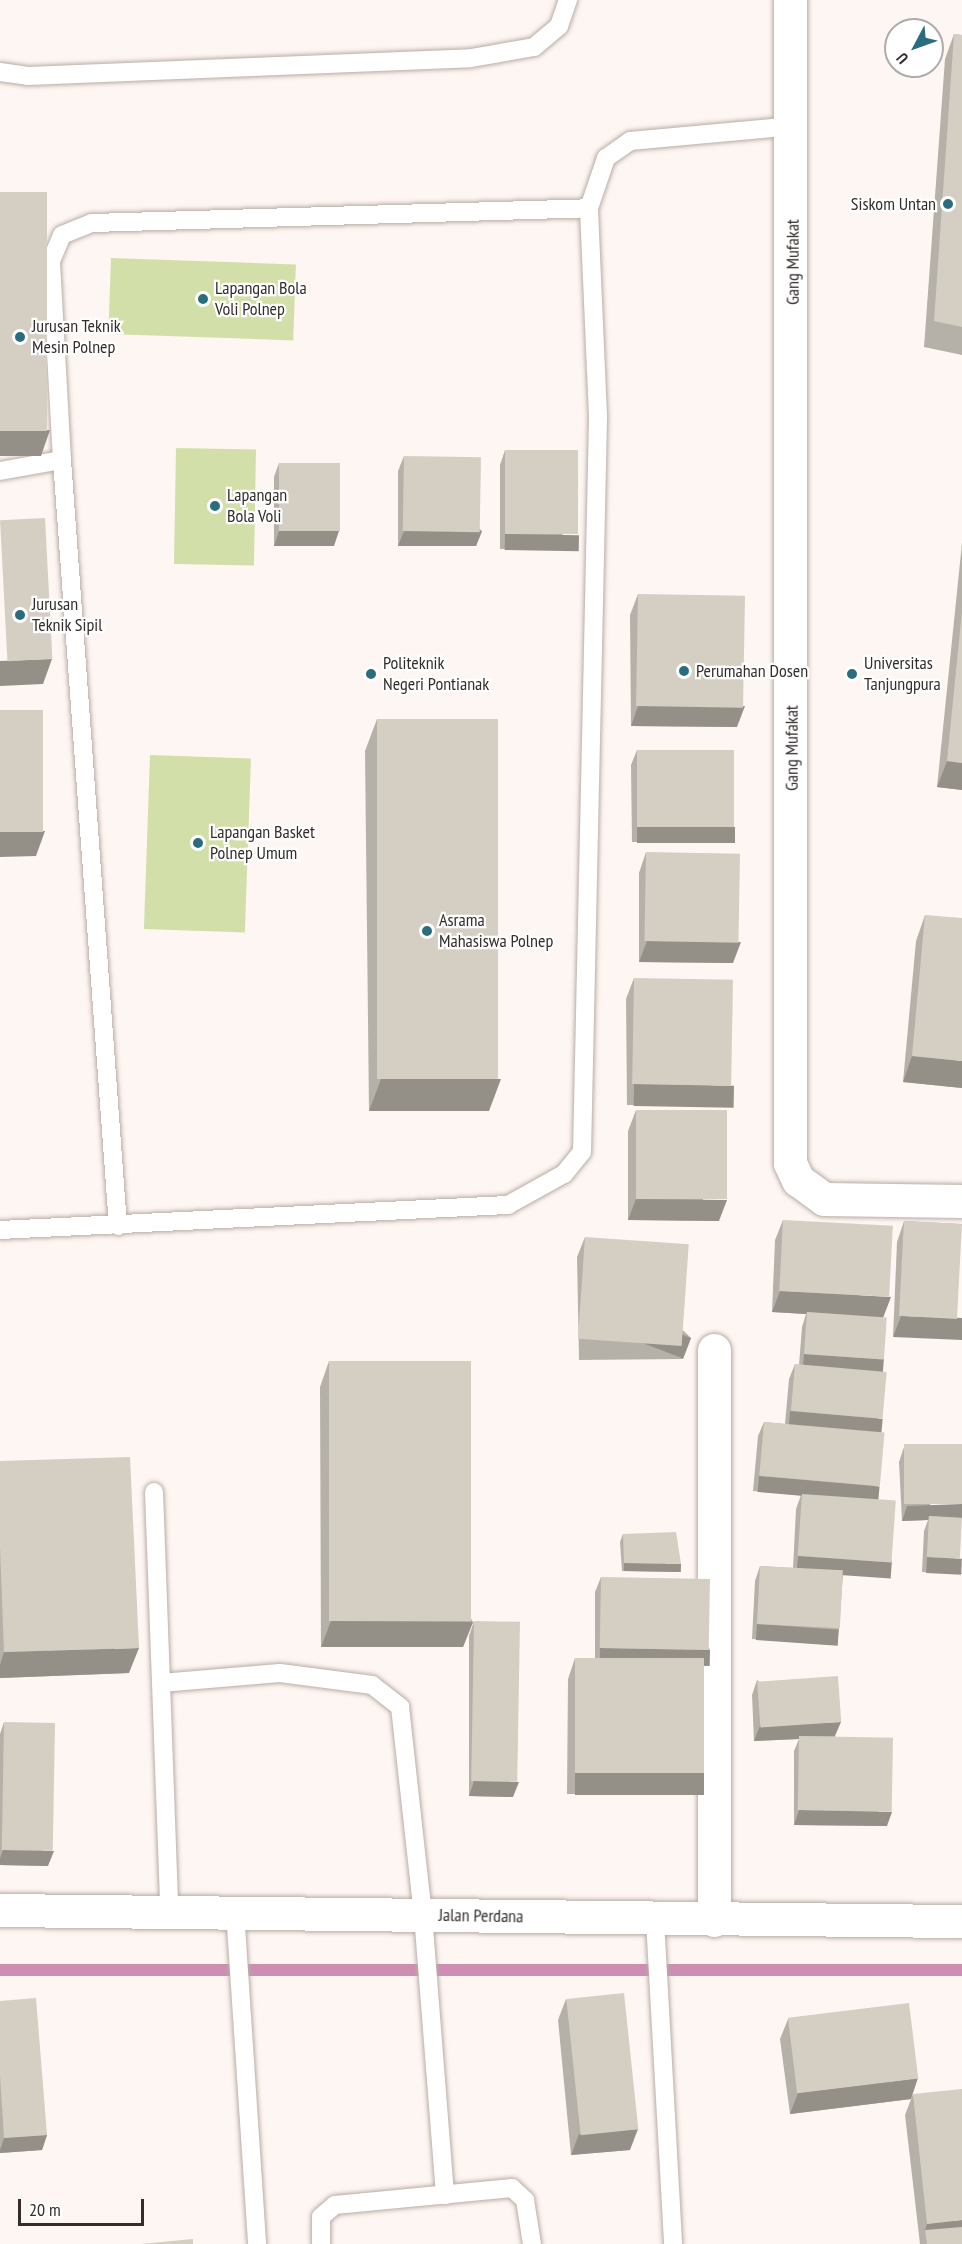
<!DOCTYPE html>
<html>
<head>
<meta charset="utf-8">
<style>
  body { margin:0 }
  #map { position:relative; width:962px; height:2244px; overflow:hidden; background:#fef6f2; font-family:"PT Sans Narrow",sans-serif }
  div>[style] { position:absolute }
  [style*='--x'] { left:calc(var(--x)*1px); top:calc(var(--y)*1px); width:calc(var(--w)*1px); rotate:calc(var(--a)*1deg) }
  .green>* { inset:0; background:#d3dfa9; transform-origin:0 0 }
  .stream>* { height:12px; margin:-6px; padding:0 6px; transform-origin:6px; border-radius:6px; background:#cd8eb2 }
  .roads { filter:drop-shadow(0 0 2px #b8aca6) drop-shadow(0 0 2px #b8aca6) }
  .service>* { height:18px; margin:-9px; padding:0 9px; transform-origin:9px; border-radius:9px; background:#fff }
  .minor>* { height:33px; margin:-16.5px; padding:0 16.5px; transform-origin:16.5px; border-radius:16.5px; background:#fff }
  .tertiary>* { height:33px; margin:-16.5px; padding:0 16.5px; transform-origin:16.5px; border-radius:16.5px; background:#fff }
  .wall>* { inset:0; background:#b6b1a8 }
  .shaded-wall>* { inset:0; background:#949088; transform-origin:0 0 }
  .building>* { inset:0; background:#d4cec3; transform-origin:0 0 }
  .dots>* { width:16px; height:16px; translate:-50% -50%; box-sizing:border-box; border:3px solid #fff; border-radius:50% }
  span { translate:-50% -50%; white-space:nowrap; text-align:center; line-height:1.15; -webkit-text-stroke:4.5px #fff; paint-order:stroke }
  .poi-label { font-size:18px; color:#332e2c }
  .right { translate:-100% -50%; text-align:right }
  .left { translate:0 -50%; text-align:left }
  .street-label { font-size:18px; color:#332e2c }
  .north { position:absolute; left:884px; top:18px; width:60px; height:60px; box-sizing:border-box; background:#fff; border:2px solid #adabab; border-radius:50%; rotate:229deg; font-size:16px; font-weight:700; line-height:24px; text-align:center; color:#332e2c }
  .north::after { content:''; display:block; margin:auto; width:21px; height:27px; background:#2a6d7e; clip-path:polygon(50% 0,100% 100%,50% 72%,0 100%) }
  .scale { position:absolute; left:18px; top:2199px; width:126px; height:27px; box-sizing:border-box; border:3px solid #332e2c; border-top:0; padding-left:8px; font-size:18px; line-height:21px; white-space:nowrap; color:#332e2c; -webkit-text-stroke:4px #fff; paint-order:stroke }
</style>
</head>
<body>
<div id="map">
  <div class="green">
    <i style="left:111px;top:258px;width:185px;height:76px;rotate:2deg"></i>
    <i style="left:176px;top:448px;width:80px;height:116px;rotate:1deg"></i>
    <i style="left:150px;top:755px;width:101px;height:174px;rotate:2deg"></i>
  </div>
  <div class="stream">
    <i style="--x:0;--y:1970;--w:962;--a:0"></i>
  </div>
  <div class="roads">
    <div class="service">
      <i style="--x:0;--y:72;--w:28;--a:8"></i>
      <i style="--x:28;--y:76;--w:443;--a:-2.3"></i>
      <i style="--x:471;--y:58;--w:64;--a:-9.9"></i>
      <i style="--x:534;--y:47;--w:33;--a:-40"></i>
      <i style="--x:559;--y:26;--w:28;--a:-71"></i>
      <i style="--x:62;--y:460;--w:768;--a:85.82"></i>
      <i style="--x:0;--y:471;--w:63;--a:-10.1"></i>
      <i style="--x:62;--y:460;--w:199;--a:-93.2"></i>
      <i style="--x:51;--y:261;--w:28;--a:-67"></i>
      <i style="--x:62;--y:235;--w:32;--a:-22"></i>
      <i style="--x:92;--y:223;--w:497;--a:-1.7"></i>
      <i style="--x:0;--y:1230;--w:509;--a:-2.82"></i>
      <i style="--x:508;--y:1205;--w:64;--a:-29"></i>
      <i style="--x:564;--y:1174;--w:28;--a:-51"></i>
      <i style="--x:582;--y:1152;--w:736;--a:-88.75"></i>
      <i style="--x:598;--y:416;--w:208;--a:-92.5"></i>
      <i style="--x:589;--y:208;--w:53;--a:-71.2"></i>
      <i style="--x:606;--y:158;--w:29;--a:-35"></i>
      <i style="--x:630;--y:141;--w:165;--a:-5.2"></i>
      <i style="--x:154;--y:1492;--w:418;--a:87.9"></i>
      <i style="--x:161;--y:1683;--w:119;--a:-4.8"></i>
      <i style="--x:280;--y:1673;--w:93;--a:7.4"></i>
      <i style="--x:372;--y:1685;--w:36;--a:38"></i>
      <i style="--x:400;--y:1707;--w:209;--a:83.7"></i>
      <i style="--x:423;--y:1915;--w:281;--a:85.5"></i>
      <i style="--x:235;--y:1911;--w:334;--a:86.2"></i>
      <i style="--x:655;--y:1920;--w:324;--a:86.8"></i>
      <i style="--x:321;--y:2244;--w:27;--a:-90"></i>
      <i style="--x:321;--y:2217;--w:18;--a:-41"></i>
      <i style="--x:335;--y:2205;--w:178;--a:-5.5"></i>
      <i style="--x:512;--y:2188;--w:18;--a:43"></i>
      <i style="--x:525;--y:2200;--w:45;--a:81"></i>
    </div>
    <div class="minor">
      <i style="--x:790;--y:0;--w:1163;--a:90"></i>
      <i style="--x:790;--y:1163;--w:19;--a:65"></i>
      <i style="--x:798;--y:1180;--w:32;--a:36"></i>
      <i style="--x:824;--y:1199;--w:138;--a:0.8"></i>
      <i style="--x:714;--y:1350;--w:570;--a:90"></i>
    </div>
    <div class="tertiary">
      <i style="--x:0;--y:1910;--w:962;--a:0.66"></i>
    </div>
  </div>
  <div class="wall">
    <i style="clip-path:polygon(954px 34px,962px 35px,962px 355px,924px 347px,945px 59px)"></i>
    <i style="clip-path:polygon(505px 450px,573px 550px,500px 549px,500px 465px)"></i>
    <i style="clip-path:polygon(404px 456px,482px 531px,476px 546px,398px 546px,398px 471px)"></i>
    <i style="clip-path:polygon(279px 463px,334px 546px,274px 546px,274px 477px)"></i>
    <i style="clip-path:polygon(962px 543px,962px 790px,937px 787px)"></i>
    <i style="clip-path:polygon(638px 594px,737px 727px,631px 726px,630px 615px)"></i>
    <i style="clip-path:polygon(377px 719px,489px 1111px,369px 1111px,365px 751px)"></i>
    <i style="clip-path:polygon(637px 750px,729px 842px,632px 842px,631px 765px)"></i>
    <i style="clip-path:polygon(646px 852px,733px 963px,639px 962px,639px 873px)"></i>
    <i style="clip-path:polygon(925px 915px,962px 1088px,903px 1082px,916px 941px)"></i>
    <i style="clip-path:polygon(634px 978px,726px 1106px,627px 1105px,626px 999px)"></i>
    <i style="clip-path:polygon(636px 1110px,719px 1221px,628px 1220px,628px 1131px)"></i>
    <i style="clip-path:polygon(783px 1220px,883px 1318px,884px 1360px,879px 1372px,878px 1433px,875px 1498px,892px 1562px,887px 1577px,843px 1574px,839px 1630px,834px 1645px,752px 1639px,755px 1581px,760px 1566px,793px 1568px,796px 1509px,801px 1495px,753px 1491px,758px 1436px,764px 1422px,785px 1424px,789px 1379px,795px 1364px,799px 1365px,802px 1327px,806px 1314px,772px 1312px,775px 1240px)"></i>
    <i style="clip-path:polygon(904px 1221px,962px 1224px,893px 1337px,897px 1242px)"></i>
    <i style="clip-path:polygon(585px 1237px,691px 1338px,683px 1359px,579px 1360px,577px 1257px)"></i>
    <i style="clip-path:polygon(329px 1361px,473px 1622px,463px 1647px,321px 1647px,320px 1387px)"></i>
    <i style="clip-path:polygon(904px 1447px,962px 1574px,922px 1572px,924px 1531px,928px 1520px,902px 1521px,899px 1462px)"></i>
    <i style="clip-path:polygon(0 1461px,129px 1673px,0 1678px)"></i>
    <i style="clip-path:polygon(623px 1534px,678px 1572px,622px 1571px,620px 1542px)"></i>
    <i style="clip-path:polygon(601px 1577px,710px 1649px,704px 1664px,704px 1773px,696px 1794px,567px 1794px,568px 1679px,575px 1658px,595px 1658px,595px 1592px)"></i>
    <i style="clip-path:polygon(474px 1621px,513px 1797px,469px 1796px,469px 1636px)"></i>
    <i style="clip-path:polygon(757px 1680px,835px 1736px,887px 1826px,794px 1825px,794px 1751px,799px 1739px,754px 1741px,752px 1695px)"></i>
    <i style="clip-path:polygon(4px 1722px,48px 1866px,0 1865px,0 1734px)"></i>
    <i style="clip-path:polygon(566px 1999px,630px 2150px,571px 2155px,558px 2020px)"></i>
    <i style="clip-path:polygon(0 2001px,47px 2135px,42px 2150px,0 2153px)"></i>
    <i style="clip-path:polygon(788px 2019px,911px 2099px,790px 2114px,780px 2039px)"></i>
    <i style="clip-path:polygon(913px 2094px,962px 2244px,920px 2244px,905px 2115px)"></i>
  </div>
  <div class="shaded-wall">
    <i style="clip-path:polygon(50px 430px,41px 456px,0 456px,0 431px)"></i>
    <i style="clip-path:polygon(279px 531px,339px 531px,334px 546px,274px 546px)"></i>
    <i style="clip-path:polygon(404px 531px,482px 531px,476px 546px,398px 546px)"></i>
    <i style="left:505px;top:534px;width:74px;height:16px;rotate:1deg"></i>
    <i style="clip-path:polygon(52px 659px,43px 684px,0 686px,0 661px)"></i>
    <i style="clip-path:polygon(638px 706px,745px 706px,737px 727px,631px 726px)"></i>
    <i style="clip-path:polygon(947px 761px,962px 763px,962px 790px,937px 787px)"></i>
    <i style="left:637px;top:827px;width:98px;height:16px"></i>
    <i style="clip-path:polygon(45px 831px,36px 856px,0 857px,0 832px)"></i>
    <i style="clip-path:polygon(647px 941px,741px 942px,733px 963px,639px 962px)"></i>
    <i style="clip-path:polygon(912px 1056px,962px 1061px,962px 1088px,903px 1082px)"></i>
    <i style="clip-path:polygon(381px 1079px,501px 1079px,489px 1111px,369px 1111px)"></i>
    <i style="left:634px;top:1084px;width:100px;height:22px;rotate:1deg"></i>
    <i style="clip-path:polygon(636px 1199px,727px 1200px,719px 1221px,628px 1220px)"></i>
    <i style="clip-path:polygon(780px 1291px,891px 1297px,883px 1318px,807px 1312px,806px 1314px,772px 1312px)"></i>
    <i style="clip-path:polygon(901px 1316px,962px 1318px,962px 1340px,893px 1337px)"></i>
    <i style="left:691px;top:1338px;width:22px;height:105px;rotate:111deg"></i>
    <i style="left:804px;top:1354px;width:80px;height:16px;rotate:4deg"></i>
    <i style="left:790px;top:1411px;width:93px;height:16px;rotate:5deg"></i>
    <i style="left:759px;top:1476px;width:121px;height:16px;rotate:5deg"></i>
    <i style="clip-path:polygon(962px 1504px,962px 1519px,929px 1516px,928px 1520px,902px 1521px,907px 1506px)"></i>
    <i style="left:798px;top:1556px;width:94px;height:16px;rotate:4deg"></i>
    <i style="left:927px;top:1557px;width:35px;height:16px;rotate:3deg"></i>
    <i style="left:624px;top:1563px;width:57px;height:8px;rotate:1deg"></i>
    <i style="clip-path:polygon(331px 1621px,473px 1622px,463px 1647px,321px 1647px)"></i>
    <i style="left:757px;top:1624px;width:82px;height:16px;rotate:4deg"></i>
    <i style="clip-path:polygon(139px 1648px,129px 1673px,0 1678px,0 1665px,4px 1652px)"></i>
    <i style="left:600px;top:1648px;width:110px;height:16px;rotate:1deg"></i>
    <i style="clip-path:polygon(841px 1722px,835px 1736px,799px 1736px,799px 1739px,754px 1741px,760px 1726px)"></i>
    <i style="left:575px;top:1773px;width:129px;height:22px"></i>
    <i style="clip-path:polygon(474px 1781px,519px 1782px,513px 1797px,469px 1796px)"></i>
    <i style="clip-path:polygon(799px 1810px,892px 1812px,887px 1826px,794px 1825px)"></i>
    <i style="clip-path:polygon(3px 1850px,54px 1851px,48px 1866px,0 1865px,0 1858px)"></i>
    <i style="clip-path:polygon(918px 2078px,911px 2099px,790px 2114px,798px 2093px)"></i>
    <i style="clip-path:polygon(638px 2129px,630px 2150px,571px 2155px,579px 2134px)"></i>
    <i style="clip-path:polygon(47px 2135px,42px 2150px,0 2153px,0 2150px,4px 2138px)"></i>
    <i style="clip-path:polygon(962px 2220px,962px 2240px,925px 2230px,920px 2244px,927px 2224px)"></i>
  </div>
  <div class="building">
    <i style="clip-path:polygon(954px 34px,962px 35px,962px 327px,934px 321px)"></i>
    <i style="left:0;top:192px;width:47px;height:239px"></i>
    <i style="left:505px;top:450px;width:73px;height:84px"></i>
    <i style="left:404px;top:456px;width:77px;height:75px;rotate:1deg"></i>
    <i style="left:279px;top:463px;width:61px;height:68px"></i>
    <i style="left:45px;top:518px;width:141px;height:45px;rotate:87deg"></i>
    <i style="left:638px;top:594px;width:107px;height:112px;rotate:1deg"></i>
    <i style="clip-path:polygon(962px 611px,962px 763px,947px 761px)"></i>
    <i style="left:0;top:710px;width:43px;height:122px"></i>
    <i style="left:377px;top:719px;width:121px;height:360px"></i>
    <i style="left:637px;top:750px;width:97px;height:77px"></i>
    <i style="left:646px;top:852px;width:94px;height:89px;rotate:1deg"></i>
    <i style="clip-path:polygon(925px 915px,962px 918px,962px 1061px,912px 1056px)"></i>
    <i style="left:634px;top:978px;width:99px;height:106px;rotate:1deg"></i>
    <i style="left:636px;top:1110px;width:91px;height:89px"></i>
    <i style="left:783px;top:1220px;width:110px;height:71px;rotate:3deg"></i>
    <i style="left:904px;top:1221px;width:58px;height:95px;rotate:3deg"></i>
    <i style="left:585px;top:1237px;width:104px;height:102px;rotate:4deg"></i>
    <i style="left:807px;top:1312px;width:80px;height:42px;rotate:4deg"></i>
    <i style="left:329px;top:1361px;width:142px;height:260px"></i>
    <i style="left:795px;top:1364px;width:92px;height:47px;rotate:5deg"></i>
    <i style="left:764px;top:1422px;width:121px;height:54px;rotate:5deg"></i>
    <i style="left:962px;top:1444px;width:60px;height:58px;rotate:90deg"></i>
    <i style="clip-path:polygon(130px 1457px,139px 1648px,4px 1652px,0 1546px,0 1461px)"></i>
    <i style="left:802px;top:1494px;width:94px;height:62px;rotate:4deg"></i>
    <i style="left:929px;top:1516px;width:33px;height:41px;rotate:3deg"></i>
    <i style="clip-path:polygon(676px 1532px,681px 1564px,624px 1563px,623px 1534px)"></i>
    <i style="left:760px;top:1566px;width:83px;height:58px;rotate:3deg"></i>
    <i style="left:601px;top:1577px;width:109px;height:71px;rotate:1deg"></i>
    <i style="left:474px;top:1621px;width:46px;height:160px;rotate:1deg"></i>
    <i style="left:575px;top:1658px;width:129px;height:115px"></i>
    <i style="left:838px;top:1676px;width:46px;height:81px;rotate:86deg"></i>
    <i style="left:4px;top:1722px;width:51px;height:128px;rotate:1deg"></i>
    <i style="left:799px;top:1736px;width:94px;height:74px;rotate:1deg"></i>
    <i style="left:624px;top:1993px;width:137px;height:58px;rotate:84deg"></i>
    <i style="clip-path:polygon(36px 1998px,47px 2135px,4px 2138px,0 2075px,0 2001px)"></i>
    <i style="left:909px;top:2003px;width:76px;height:122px;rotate:83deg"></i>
    <i style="clip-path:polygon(962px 2089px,962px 2220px,927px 2224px,913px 2094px)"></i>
    <i style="clip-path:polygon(962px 2227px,962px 2244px,927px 2244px,925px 2230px)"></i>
    <i style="clip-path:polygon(193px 2239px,193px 2244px,141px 2244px)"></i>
  </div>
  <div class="dots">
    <i style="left:948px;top:204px;background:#2a6d7e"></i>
    <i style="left:203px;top:299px;background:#2a6d7e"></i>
    <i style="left:20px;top:337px;background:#2a6d7e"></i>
    <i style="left:215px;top:506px;background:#2a6d7e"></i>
    <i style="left:20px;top:615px;background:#2a6d7e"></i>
    <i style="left:684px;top:671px;background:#2a6d7e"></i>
    <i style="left:371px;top:674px;background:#2a6d7e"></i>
    <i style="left:852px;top:674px;background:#2a6d7e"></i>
    <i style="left:198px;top:843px;background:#2a6d7e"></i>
    <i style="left:427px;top:931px;background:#2a6d7e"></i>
  </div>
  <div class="poi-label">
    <span class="right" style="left:936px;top:204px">Siskom Untan</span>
    <span class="left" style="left:215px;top:299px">Lapangan Bola<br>Voli Polnep</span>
    <span class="left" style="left:32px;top:337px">Jurusan Teknik<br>Mesin Polnep</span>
    <span class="left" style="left:227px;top:506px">Lapangan<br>Bola Voli</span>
    <span class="left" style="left:32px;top:615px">Jurusan<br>Teknik Sipil</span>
    <span class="left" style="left:383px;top:674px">Politeknik<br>Negeri Pontianak</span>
    <span class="left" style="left:864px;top:674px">Universitas<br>Tanjungpura</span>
    <span class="left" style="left:696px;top:671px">Perumahan Dosen</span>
    <span class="left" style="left:210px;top:843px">Lapangan Basket<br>Polnep Umum</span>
    <span class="left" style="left:439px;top:931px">Asrama<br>Mahasiswa Polnep</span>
  </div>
  <div class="street-label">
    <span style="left:793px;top:262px;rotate:-90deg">Gang Mufakat</span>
    <span style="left:792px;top:748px;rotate:-90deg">Gang Mufakat</span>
    <span style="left:481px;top:1916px;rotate:1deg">Jalan Perdana</span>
  </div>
  <div class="north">U</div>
  <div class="scale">20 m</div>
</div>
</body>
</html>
